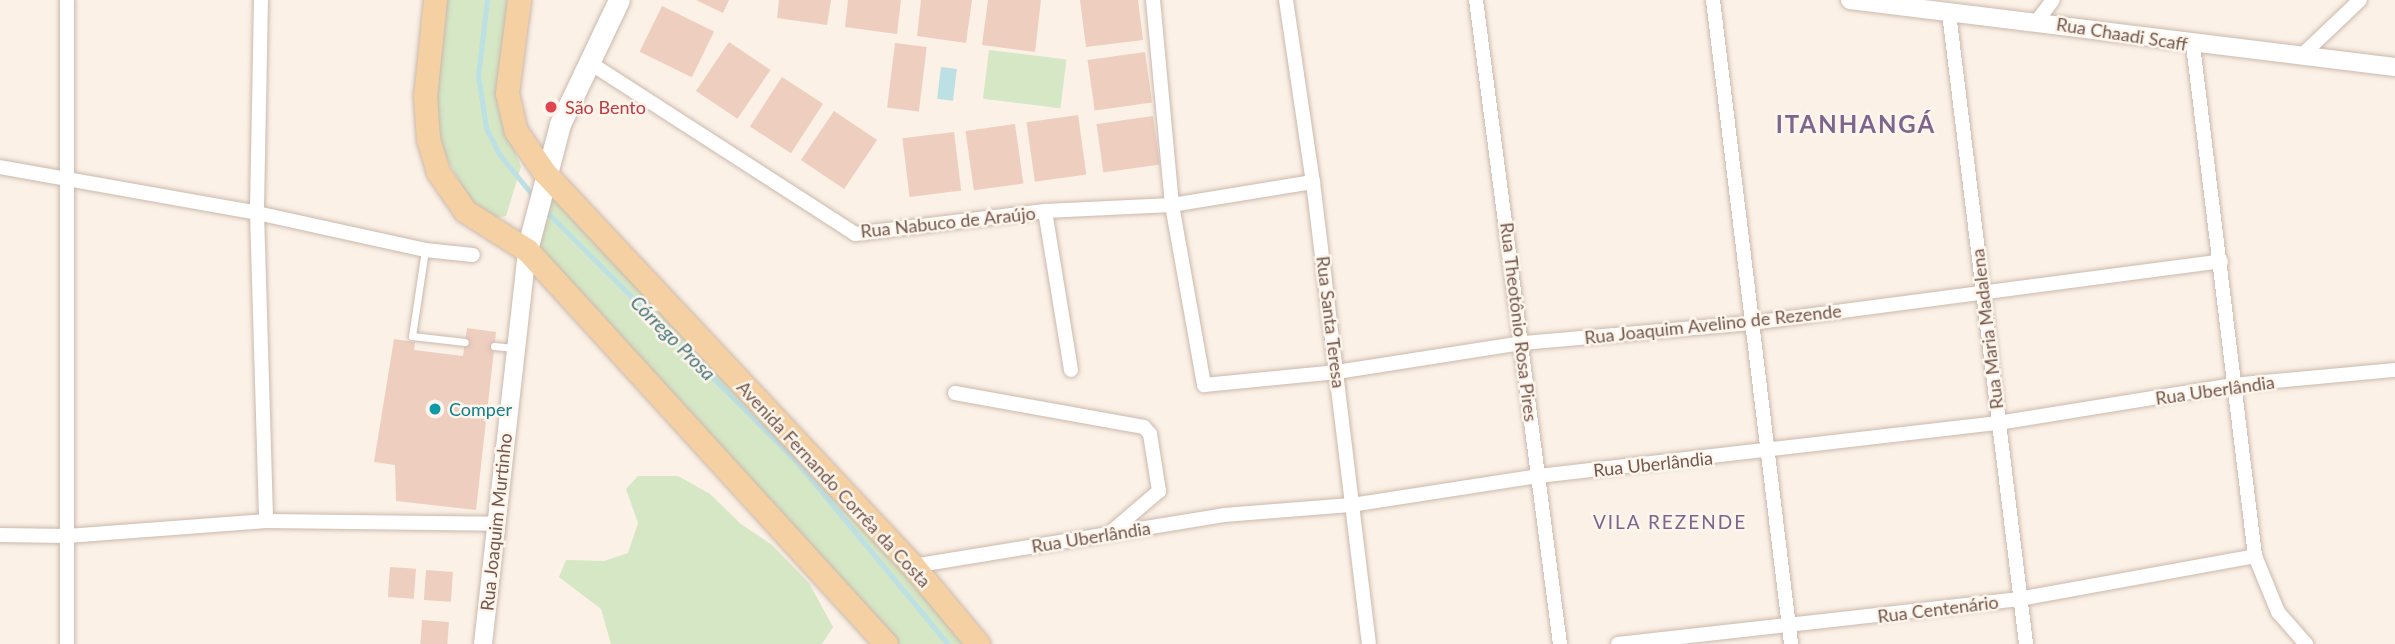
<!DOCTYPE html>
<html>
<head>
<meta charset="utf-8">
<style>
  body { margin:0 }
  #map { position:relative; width:2395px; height:644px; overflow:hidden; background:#fbf1e6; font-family:Lato,sans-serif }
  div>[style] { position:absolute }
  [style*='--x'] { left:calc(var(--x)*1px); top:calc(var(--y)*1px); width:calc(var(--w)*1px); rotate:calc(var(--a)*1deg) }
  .green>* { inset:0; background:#d5e7c5; transform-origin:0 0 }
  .water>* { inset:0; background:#bce0e3; transform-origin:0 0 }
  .stream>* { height:5px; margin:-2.5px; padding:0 2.5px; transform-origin:2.5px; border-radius:2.5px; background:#bce0e3 }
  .building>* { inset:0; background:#eecebf; transform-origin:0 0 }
  .roads { filter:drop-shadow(0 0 2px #cbb8ad) drop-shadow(0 0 2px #cbb8ad) }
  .service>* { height:7px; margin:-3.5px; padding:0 3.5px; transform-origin:3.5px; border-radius:3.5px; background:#fff }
  .minor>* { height:14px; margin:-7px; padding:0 7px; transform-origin:7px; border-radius:7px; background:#fff }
  .tertiary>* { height:18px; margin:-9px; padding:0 9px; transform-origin:9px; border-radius:9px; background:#fff }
  .secondary>* { height:21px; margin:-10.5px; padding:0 10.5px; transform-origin:10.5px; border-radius:10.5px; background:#fff }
  .primary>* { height:23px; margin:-11.5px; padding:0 11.5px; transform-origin:11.5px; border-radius:11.5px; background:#f4d0a3 }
  .dots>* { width:19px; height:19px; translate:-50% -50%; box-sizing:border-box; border:4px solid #fef5ec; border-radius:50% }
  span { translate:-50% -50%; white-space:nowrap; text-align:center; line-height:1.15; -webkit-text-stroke:5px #fef5ec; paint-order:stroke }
  .street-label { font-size:18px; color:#72574c }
  .health-label { font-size:18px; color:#be3a42 }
  .left { translate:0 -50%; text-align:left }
  .culture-label { font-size:18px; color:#0d838f }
  .water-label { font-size:19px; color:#45777d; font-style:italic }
  .neighbourhood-label { font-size:19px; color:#7d658e; letter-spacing:2px }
  .district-label { font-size:24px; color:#7d658e; font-weight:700; letter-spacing:2px }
</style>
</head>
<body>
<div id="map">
  <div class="green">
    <i style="clip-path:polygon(442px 0,509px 0,498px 107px,521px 167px,506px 216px,493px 218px,472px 203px,435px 138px,432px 96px)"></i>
    <i style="left:989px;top:50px;width:78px;height:49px;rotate:7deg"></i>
    <i style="clip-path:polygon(544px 172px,978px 644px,886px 644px,527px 250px)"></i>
    <i style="clip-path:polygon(638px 476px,678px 476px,710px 494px,741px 524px,772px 545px,809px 583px,833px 627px,822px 644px,611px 644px,601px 609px,559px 577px,566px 560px,604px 561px,628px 553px,638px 523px,626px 489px)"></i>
  </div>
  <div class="water">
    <i style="left:941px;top:67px;width:16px;height:32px;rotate:7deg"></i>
  </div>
  <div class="stream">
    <i style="--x:487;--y:0;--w:76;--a:96.8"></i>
    <i style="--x:478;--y:75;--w:54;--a:81.4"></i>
    <i style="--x:486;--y:128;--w:29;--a:63"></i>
    <i style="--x:499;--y:154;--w:57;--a:50.7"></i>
    <i style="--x:543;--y:208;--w:358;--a:45"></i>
    <i style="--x:796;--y:461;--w:238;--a:50.3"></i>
  </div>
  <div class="building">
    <i style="clip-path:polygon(696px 0,729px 0,723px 13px)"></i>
    <i style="clip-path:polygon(779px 0,831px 0,827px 25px,777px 18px)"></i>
    <i style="clip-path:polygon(848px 0,901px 0,897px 34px,845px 27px)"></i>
    <i style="clip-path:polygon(921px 0,972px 0,966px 43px,917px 36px)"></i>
    <i style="clip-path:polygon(988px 0,1041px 0,1035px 52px,982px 45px)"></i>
    <i style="clip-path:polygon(1080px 0,1138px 0,1143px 40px,1086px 47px)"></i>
    <i style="left:662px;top:6px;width:58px;height:51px;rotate:26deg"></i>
    <i style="left:729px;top:42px;width:50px;height:59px;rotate:34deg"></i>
    <i style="left:895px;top:43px;width:32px;height:65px;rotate:7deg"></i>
    <i style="left:1145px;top:52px;width:51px;height:58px;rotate:82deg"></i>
    <i style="left:782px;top:77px;width:49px;height:59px;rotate:33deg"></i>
    <i style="left:834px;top:111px;width:52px;height:59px;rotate:34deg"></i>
    <i style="left:1078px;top:115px;width:60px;height:52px;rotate:82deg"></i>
    <i style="left:1153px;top:116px;width:49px;height:57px;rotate:82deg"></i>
    <i style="left:1015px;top:124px;width:60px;height:50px;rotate:82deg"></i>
    <i style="left:954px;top:132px;width:59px;height:52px;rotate:83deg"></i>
    <i style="clip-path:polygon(467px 328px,496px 332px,476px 510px,396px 501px,395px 465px,374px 462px,394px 339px,415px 342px,414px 350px,463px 356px)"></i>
    <i style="left:390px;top:567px;width:26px;height:30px;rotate:4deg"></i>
    <i style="left:426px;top:570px;width:27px;height:30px;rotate:4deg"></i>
    <i style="left:422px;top:620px;width:27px;height:24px;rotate:4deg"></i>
  </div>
  <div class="roads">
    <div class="service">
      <i style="--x:425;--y:250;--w:87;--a:98.6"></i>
      <i style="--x:412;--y:336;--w:53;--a:6.5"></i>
      <i style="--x:494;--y:346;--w:20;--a:6"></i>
    </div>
    <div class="minor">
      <i style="--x:261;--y:0;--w:213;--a:91.1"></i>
      <i style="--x:257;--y:213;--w:308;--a:88.3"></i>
      <i style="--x:1153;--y:0;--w:206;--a:84.7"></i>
      <i style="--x:1172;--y:205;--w:183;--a:79.9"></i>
      <i style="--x:1204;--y:385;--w:134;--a:-5.6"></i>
      <i style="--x:1337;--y:372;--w:188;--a:-8.9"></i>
      <i style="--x:1523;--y:343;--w:230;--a:-5"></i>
      <i style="--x:1752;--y:323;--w:473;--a:-7.5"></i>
      <i style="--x:1286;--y:0;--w:184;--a:81.6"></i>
      <i style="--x:1313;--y:182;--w:465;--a:83.1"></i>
      <i style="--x:1476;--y:0;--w:649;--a:82.57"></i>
      <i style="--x:1713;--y:0;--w:649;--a:83.09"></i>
      <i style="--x:1949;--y:13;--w:636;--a:83.04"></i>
      <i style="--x:2037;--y:21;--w:26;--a:-53"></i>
      <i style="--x:2193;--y:45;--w:515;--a:83.08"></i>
      <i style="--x:2255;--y:556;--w:61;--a:67.7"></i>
      <i style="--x:2278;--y:612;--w:43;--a:48.8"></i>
      <i style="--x:2301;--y:56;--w:81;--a:-43.5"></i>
      <i style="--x:590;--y:63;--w:315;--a:32.8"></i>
      <i style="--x:855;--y:234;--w:191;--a:-6.9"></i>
      <i style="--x:1045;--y:211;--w:127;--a:-2.7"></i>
      <i style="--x:1172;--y:205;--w:143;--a:-9.3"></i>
      <i style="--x:0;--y:167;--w:261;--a:10.1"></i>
      <i style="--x:257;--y:213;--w:172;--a:12.4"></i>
      <i style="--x:425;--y:250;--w:48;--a:5.9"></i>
      <i style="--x:1045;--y:211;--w:161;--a:80.7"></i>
      <i style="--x:955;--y:393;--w:192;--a:10.2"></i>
      <i style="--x:1144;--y:427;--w:9;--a:49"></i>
      <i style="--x:1150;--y:434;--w:58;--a:81"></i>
      <i style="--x:1159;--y:491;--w:65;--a:139.4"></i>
      <i style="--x:0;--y:535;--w:67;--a:0.9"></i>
      <i style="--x:67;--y:536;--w:200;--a:-4.3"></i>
      <i style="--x:266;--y:521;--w:230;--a:0.7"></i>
      <i style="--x:913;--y:566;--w:315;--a:-9.3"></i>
      <i style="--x:1224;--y:515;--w:127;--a:-4.5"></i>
      <i style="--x:1351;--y:505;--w:190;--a:-8.8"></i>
      <i style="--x:1539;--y:476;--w:462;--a:-6.6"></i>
      <i style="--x:1998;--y:423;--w:237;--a:-9.2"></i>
      <i style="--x:2232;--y:385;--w:164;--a:-5.3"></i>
      <i style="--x:67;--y:644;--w:644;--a:-90"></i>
      <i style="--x:1618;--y:644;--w:404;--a:-6.4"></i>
      <i style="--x:2019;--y:599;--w:240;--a:-10.3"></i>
    </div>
    <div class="tertiary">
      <i style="--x:1850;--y:0;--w:549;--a:7.01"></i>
      <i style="--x:483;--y:644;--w:396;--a:-83.6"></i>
    </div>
    <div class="secondary">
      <i style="--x:527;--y:250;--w:130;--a:-75.3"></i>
      <i style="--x:560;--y:124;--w:137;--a:-64.6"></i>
    </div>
    <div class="primary">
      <i style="--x:435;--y:0;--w:97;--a:95.9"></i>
      <i style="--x:425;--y:96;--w:43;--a:86"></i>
      <i style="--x:428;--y:139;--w:34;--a:73"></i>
      <i style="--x:438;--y:172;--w:47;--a:55.3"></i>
      <i style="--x:465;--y:211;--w:73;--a:32.2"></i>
      <i style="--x:527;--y:250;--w:533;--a:47.66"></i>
      <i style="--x:519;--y:0;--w:94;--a:97.4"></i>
      <i style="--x:507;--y:93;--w:39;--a:77"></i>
      <i style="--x:516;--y:131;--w:50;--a:55.7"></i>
      <i style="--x:544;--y:172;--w:540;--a:46.88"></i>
      <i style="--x:913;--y:566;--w:102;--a:50.2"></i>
    </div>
  </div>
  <div class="dots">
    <i style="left:551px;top:107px;background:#e0444e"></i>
    <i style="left:435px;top:409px;background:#0f9aa8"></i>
  </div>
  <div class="street-label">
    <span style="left:2122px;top:34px;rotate:9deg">Rua Chaadi Scaff</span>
    <span style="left:948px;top:222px;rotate:-6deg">Rua Nabuco de Araújo</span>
    <span style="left:1331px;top:322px;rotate:83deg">Rua Santa Teresa</span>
    <span style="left:1519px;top:322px;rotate:83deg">Rua Theotônio Rosa Pires</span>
    <span style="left:1713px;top:324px;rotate:-6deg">Rua Joaquim Avelino de Rezende</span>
    <span style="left:1987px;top:329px;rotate:-97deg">Rua Maria Madalena</span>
    <span style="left:2215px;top:390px;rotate:-8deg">Rua Uberlândia</span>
    <span style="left:1653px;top:464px;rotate:-6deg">Rua Uberlândia</span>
    <span style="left:834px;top:484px;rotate:47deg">Avenida Fernando Corrêa da Costa</span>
    <span style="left:496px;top:522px;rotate:-84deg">Rua Joaquim Murtinho</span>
    <span style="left:1091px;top:537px;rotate:-9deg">Rua Uberlândia</span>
    <span style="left:1938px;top:609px;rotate:-7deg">Rua Centenário</span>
  </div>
  <div class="health-label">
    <span class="left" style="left:565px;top:107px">São Bento</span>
  </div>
  <div class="culture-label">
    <span class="left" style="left:449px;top:409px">Comper</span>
  </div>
  <div class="water-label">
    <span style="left:673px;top:338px;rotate:45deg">Córrego Prosa</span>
  </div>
  <div class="neighbourhood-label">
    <span style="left:1670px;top:522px">VILA REZENDE</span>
  </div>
  <div class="district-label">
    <span style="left:1856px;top:124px">ITANHANGÁ</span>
  </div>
</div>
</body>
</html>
